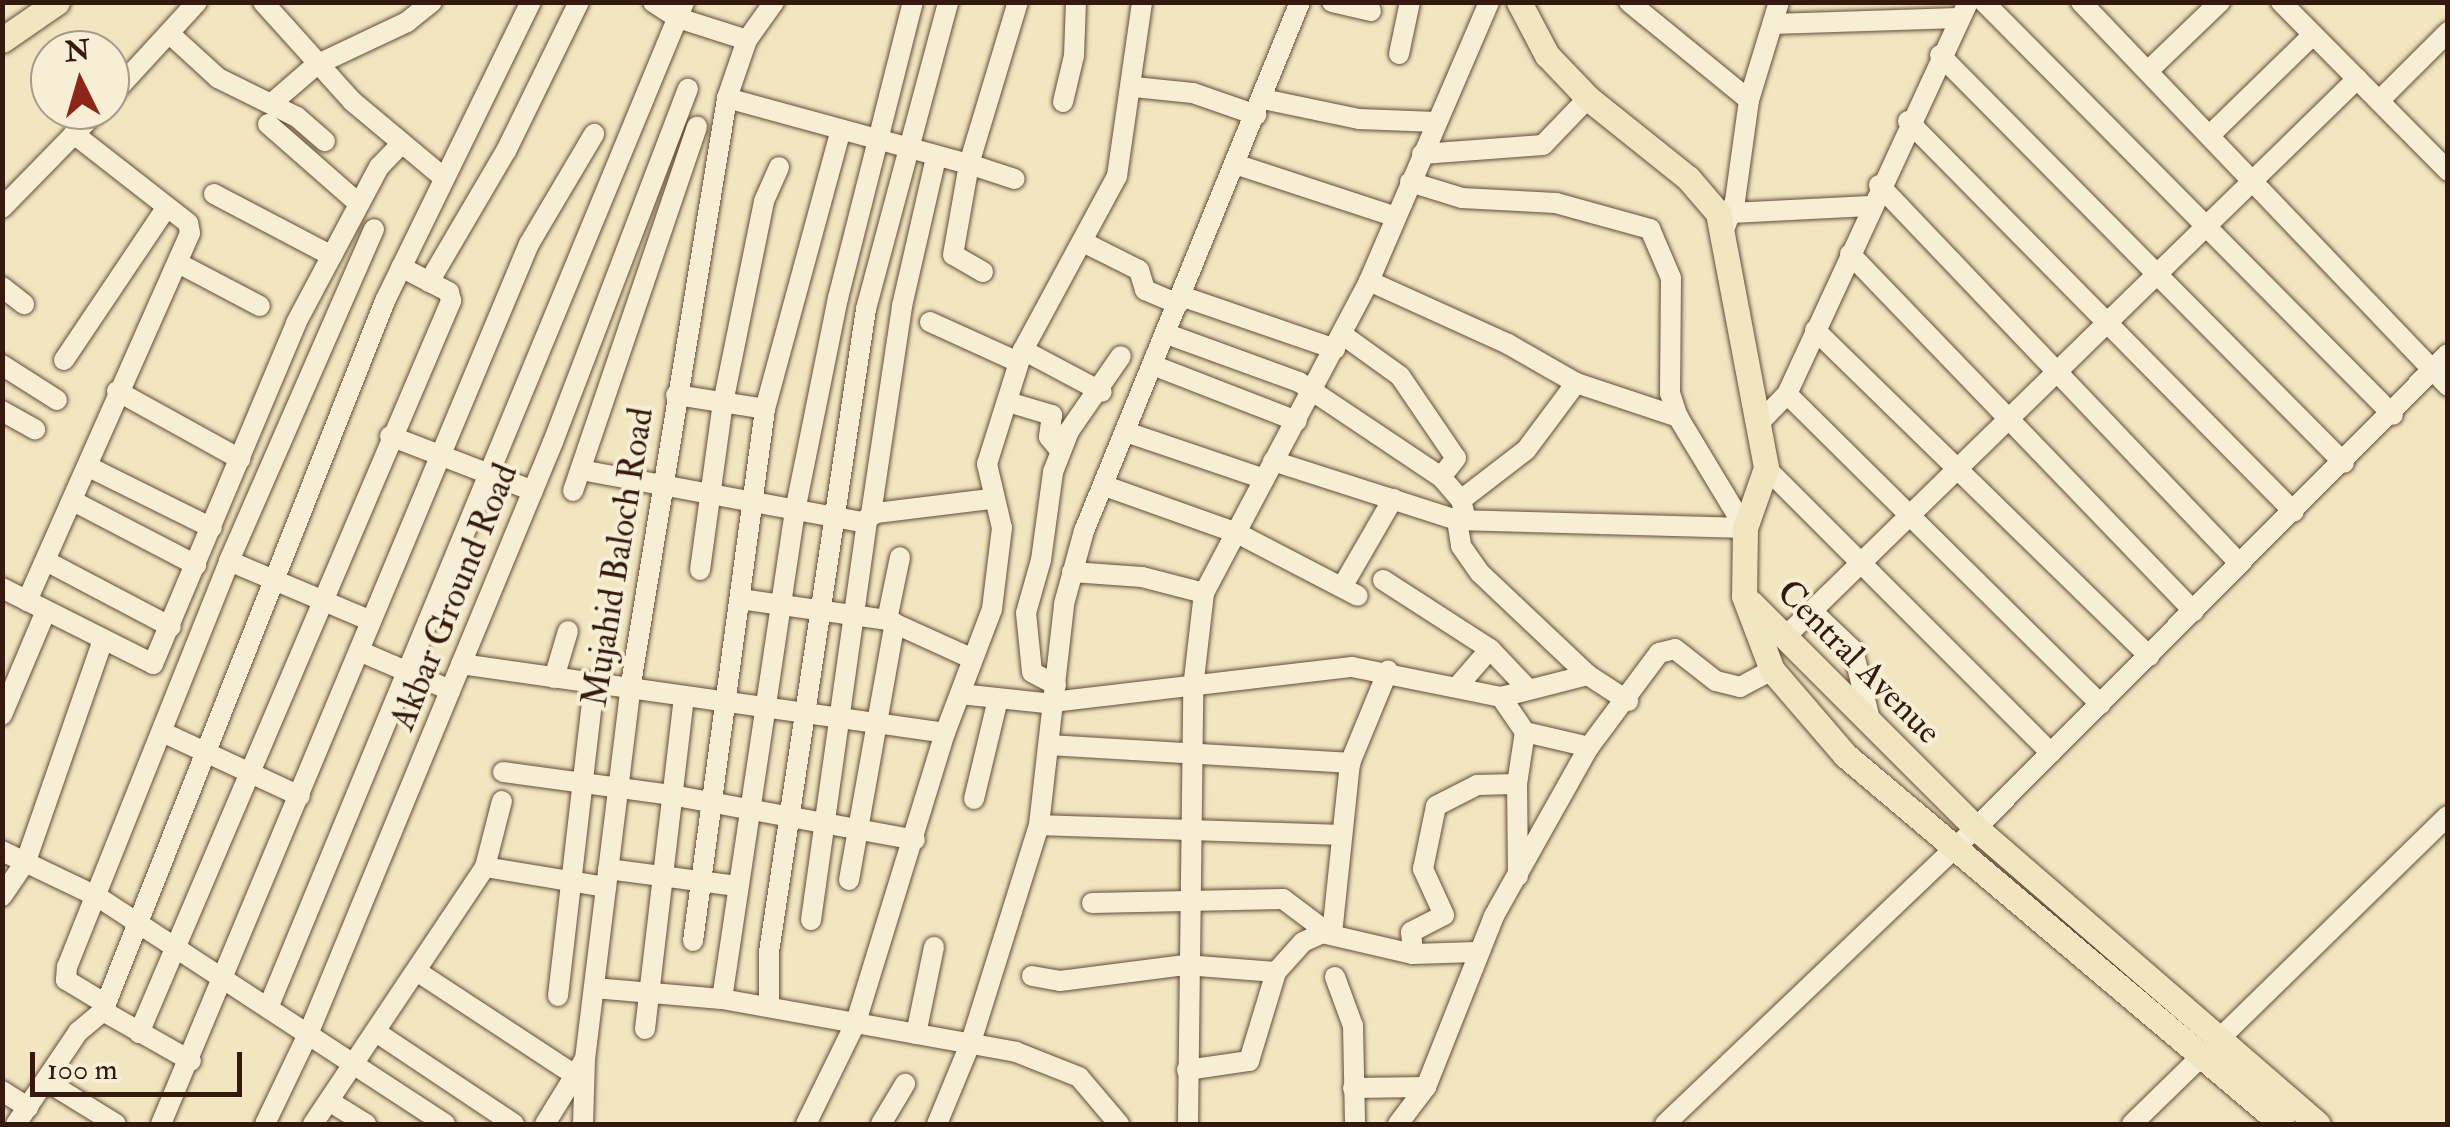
<!DOCTYPE html>
<html>
<head>
<meta charset="utf-8">
<style>
  body { margin:0 }
  #map { position:relative; width:2450px; height:1127px; overflow:hidden; background:#f1e6c0; font-family:"IM FELL Double Pica",serif }
  div>[style] { position:absolute }
  [style*='--x'] { left:calc(var(--x)*1px); top:calc(var(--y)*1px); width:calc(var(--w)*1px); rotate:calc(var(--a)*1deg) }
  .roads { filter:drop-shadow(0 0 2px #654c3a) drop-shadow(0 0 2px #654c3a) }
  .minor>* { height:20px; margin:-10px; padding:0 10px; transform-origin:10px; border-radius:10px; background:#f6efd6 }
  .major>* { height:25px; margin:-12.5px; padding:0 12.5px; transform-origin:12.5px; border-radius:12.5px; background:#f1e6c0 }
  span { translate:-50% -50%; white-space:nowrap; text-align:center; line-height:1.15; -webkit-text-stroke:8px #f6efd6; paint-order:stroke }
  .street-label { font-size:35px; color:#36190e }
  .frame { position:absolute; inset:0; border:5px solid #36190e; pointer-events:none }
  .north { position:absolute; left:30px; top:30px; width:100px; height:100px; box-sizing:border-box; background:#f6efd6; border:2px solid #a99986; border-radius:50%; rotate:355deg; font-size:28px; font-weight:700; line-height:40px; text-align:center; color:#36190e }
  .north::after { content:''; display:block; margin:auto; width:35px; height:45px; background:#8f2418; clip-path:polygon(50% 0,100% 100%,50% 72%,0 100%) }
  .scale { position:absolute; left:30px; top:1052px; width:212px; height:45px; box-sizing:border-box; border:5px solid #36190e; border-top:0; padding-left:12px; font-size:30px; line-height:35px; white-space:nowrap; color:#36190e; -webkit-text-stroke:8px #f6efd6; paint-order:stroke }
</style>
</head>
<body>
<div id="map">
  <div class="roads">
    <div class="minor">
      <i style="--x:263;--y:2;--w:133;--a:48"></i>
      <i style="--x:352;--y:101;--w:120;--a:39.9"></i>
      <i style="--x:653;--y:2;--w:30;--a:33"></i>
      <i style="--x:678;--y:18;--w:72;--a:17.7"></i>
      <i style="--x:1332;--y:2;--w:40;--a:13"></i>
      <i style="--x:1629;--y:2;--w:155;--a:39.2"></i>
      <i style="--x:1984;--y:2;--w:581;--a:45.28"></i>
      <i style="--x:2081;--y:2;--w:531;--a:46.3"></i>
      <i style="--x:2281;--y:2;--w:238;--a:45.3"></i>
      <i style="--x:1775;--y:24;--w:182;--a:-1.9"></i>
      <i style="--x:171;--y:35;--w:64;--a:42.5"></i>
      <i style="--x:218;--y:78;--w:88;--a:26.3"></i>
      <i style="--x:297;--y:117;--w:37;--a:41"></i>
      <i style="--x:1399;--y:54;--w:53;--a:-78.1"></i>
      <i style="--x:1940;--y:55;--w:574;--a:45.28"></i>
      <i style="--x:2148;--y:71;--w:100;--a:-43.8"></i>
      <i style="--x:1134;--y:87;--w:59;--a:5.8"></i>
      <i style="--x:1193;--y:93;--w:67;--a:19.2"></i>
      <i style="--x:110;--y:97;--w:129;--a:-47.5"></i>
      <i style="--x:727;--y:98;--w:251;--a:15.3"></i>
      <i style="--x:969;--y:164;--w:169;--a:-73.2"></i>
      <i style="--x:1263;--y:99;--w:98;--a:11.8"></i>
      <i style="--x:1359;--y:119;--w:77;--a:2.2"></i>
      <i style="--x:2379;--y:101;--w:98;--a:-45"></i>
      <i style="--x:1063;--y:102;--w:47;--a:-76.6"></i>
      <i style="--x:1074;--y:56;--w:54;--a:-87.9"></i>
      <i style="--x:272;--y:103;--w:58;--a:-40.8"></i>
      <i style="--x:316;--y:65;--w:101;--a:-25.3"></i>
      <i style="--x:407;--y:22;--w:32;--a:-39"></i>
      <i style="--x:1908;--y:121;--w:549;--a:45.37"></i>
      <i style="--x:268;--y:124;--w:121;--a:41.3"></i>
      <i style="--x:2210;--y:135;--w:144;--a:-44.2"></i>
      <i style="--x:1422;--y:154;--w:121;--a:-4.3"></i>
      <i style="--x:1543;--y:145;--w:65;--a:-46.2"></i>
      <i style="--x:1235;--y:164;--w:169;--a:18.2"></i>
      <i style="--x:1410;--y:182;--w:54;--a:17.1"></i>
      <i style="--x:1462;--y:198;--w:94;--a:3"></i>
      <i style="--x:1556;--y:203;--w:98;--a:15.5"></i>
      <i style="--x:1650;--y:229;--w:53;--a:66.8"></i>
      <i style="--x:1671;--y:278;--w:115;--a:90.5"></i>
      <i style="--x:1670;--y:393;--w:25;--a:72"></i>
      <i style="--x:1879;--y:185;--w:523;--a:46.39"></i>
      <i style="--x:214;--y:194;--w:133;--a:27.7"></i>
      <i style="--x:2;--y:208;--w:137;--a:-45.6"></i>
      <i style="--x:1731;--y:213;--w:139;--a:-2.9"></i>
      <i style="--x:1722;--y:235;--w:36;--a:-69"></i>
      <i style="--x:1735;--y:201;--w:102;--a:-82.1"></i>
      <i style="--x:1749;--y:100;--w:102;--a:-73"></i>
      <i style="--x:1085;--y:243;--w:60;--a:26.6"></i>
      <i style="--x:1139;--y:270;--w:21;--a:73"></i>
      <i style="--x:1145;--y:290;--w:36;--a:23"></i>
      <i style="--x:1850;--y:254;--w:496;--a:46.1"></i>
      <i style="--x:180;--y:264;--w:90;--a:27.7"></i>
      <i style="--x:983;--y:272;--w:34;--a:-150"></i>
      <i style="--x:953;--y:255;--w:92;--a:-80"></i>
      <i style="--x:969;--y:164;--w:48;--a:18.1"></i>
      <i style="--x:1369;--y:281;--w:153;--a:24.4"></i>
      <i style="--x:1508;--y:344;--w:78;--a:29.8"></i>
      <i style="--x:1576;--y:383;--w:108;--a:18.4"></i>
      <i style="--x:1678;--y:417;--w:130;--a:58.9"></i>
      <i style="--x:429;--y:282;--w:152;--a:-59.6"></i>
      <i style="--x:506;--y:151;--w:166;--a:-63.9"></i>
      <i style="--x:2;--y:287;--w:28;--a:38"></i>
      <i style="--x:1181;--y:296;--w:163;--a:19"></i>
      <i style="--x:930;--y:322;--w:97;--a:24.4"></i>
      <i style="--x:1815;--y:330;--w:467;--a:44.3"></i>
      <i style="--x:1167;--y:334;--w:140;--a:20"></i>
      <i style="--x:1299;--y:382;--w:171;--a:33.8"></i>
      <i style="--x:1441;--y:477;--w:30;--a:49"></i>
      <i style="--x:1461;--y:500;--w:21;--a:76"></i>
      <i style="--x:1343;--y:335;--w:70;--a:35.7"></i>
      <i style="--x:1400;--y:376;--w:99;--a:55.7"></i>
      <i style="--x:1456;--y:458;--w:24;--a:128"></i>
      <i style="--x:1023;--y:350;--w:89;--a:28"></i>
      <i style="--x:64;--y:360;--w:184;--a:-56.1"></i>
      <i style="--x:2;--y:365;--w:65;--a:32.5"></i>
      <i style="--x:1155;--y:366;--w:152;--a:21.2"></i>
      <i style="--x:117;--y:391;--w:141;--a:28.9"></i>
      <i style="--x:1787;--y:394;--w:441;--a:44.7"></i>
      <i style="--x:676;--y:395;--w:90;--a:8.9"></i>
      <i style="--x:1008;--y:402;--w:46;--a:16.5"></i>
      <i style="--x:1052;--y:415;--w:22;--a:98"></i>
      <i style="--x:1049;--y:437;--w:17;--a:50"></i>
      <i style="--x:2;--y:411;--w:38;--a:29"></i>
      <i style="--x:1759;--y:423;--w:40;--a:-46"></i>
      <i style="--x:1787;--y:394;--w:432;--a:-65.2"></i>
      <i style="--x:1129;--y:433;--w:143;--a:18.8"></i>
      <i style="--x:390;--y:436;--w:153;--a:21"></i>
      <i style="--x:1273;--y:461;--w:193;--a:17.8"></i>
      <i style="--x:1457;--y:520;--w:288;--a:1.6"></i>
      <i style="--x:89;--y:467;--w:137;--a:26.4"></i>
      <i style="--x:1766;--y:468;--w:403;--a:45"></i>
      <i style="--x:581;--y:470;--w:286;--a:10.5"></i>
      <i style="--x:862;--y:522;--w:17;--a:-33"></i>
      <i style="--x:876;--y:513;--w:115;--a:-7"></i>
      <i style="--x:1105;--y:486;--w:140;--a:19.6"></i>
      <i style="--x:1237;--y:533;--w:136;--a:27.5"></i>
      <i style="--x:573;--y:491;--w:385;--a:-71.2"></i>
      <i style="--x:1461;--y:500;--w:82;--a:-37.6"></i>
      <i style="--x:1526;--y:450;--w:84;--a:-53.3"></i>
      <i style="--x:73;--y:501;--w:139;--a:27.5"></i>
      <i style="--x:871;--y:514;--w:210;--a:-81.5"></i>
      <i style="--x:902;--y:306;--w:152;--a:-77.1"></i>
      <i style="--x:1457;--y:520;--w:26;--a:81"></i>
      <i style="--x:1461;--y:546;--w:33;--a:55"></i>
      <i style="--x:1480;--y:573;--w:149;--a:43.4"></i>
      <i style="--x:1588;--y:675;--w:48;--a:33"></i>
      <i style="--x:46;--y:561;--w:141;--a:27.8"></i>
      <i style="--x:229;--y:561;--w:154;--a:22.9"></i>
      <i style="--x:700;--y:570;--w:169;--a:-82.2"></i>
      <i style="--x:723;--y:403;--w:206;--a:-78.5"></i>
      <i style="--x:764;--y:201;--w:37;--a:-66"></i>
      <i style="--x:1072;--y:572;--w:70;--a:4.1"></i>
      <i style="--x:1142;--y:577;--w:64;--a:14.5"></i>
      <i style="--x:1383;--y:580;--w:127;--a:32.8"></i>
      <i style="--x:1490;--y:649;--w:54;--a:46.5"></i>
      <i style="--x:1342;--y:587;--w:102;--a:-59.9"></i>
      <i style="--x:2;--y:588;--w:169;--a:26.7"></i>
      <i style="--x:153;--y:664;--w:370;--a:-67.2"></i>
      <i style="--x:296;--y:323;--w:177;--a:-62"></i>
      <i style="--x:379;--y:167;--w:30;--a:-46"></i>
      <i style="--x:740;--y:599;--w:148;--a:8.1"></i>
      <i style="--x:887;--y:620;--w:94;--a:24.4"></i>
      <i style="--x:27;--y:601;--w:402;--a:-66.1"></i>
      <i style="--x:190;--y:233;--w:10;--a:-101"></i>
      <i style="--x:188;--y:223;--w:145;--a:-142"></i>
      <i style="--x:1812;--y:611;--w:57;--a:43.6"></i>
      <i style="--x:1853;--y:650;--w:76;--a:76.3"></i>
      <i style="--x:887;--y:620;--w:64;--a:-78.3"></i>
      <i style="--x:1784;--y:638;--w:801;--a:-44.29"></i>
      <i style="--x:359;--y:651;--w:99;--a:23.2"></i>
      <i style="--x:461;--y:664;--w:489;--a:8.1"></i>
      <i style="--x:554;--y:678;--w:49;--a:-73.4"></i>
      <i style="--x:1056;--y:685;--w:27;--a:-152"></i>
      <i style="--x:1032;--y:672;--w:59;--a:-95.8"></i>
      <i style="--x:1026;--y:613;--w:55;--a:-74.2"></i>
      <i style="--x:1041;--y:560;--w:89;--a:-82.2"></i>
      <i style="--x:1053;--y:472;--w:44;--a:-68.7"></i>
      <i style="--x:1069;--y:431;--w:91;--a:-55.3"></i>
      <i style="--x:1457;--y:687;--w:50;--a:-49"></i>
      <i style="--x:960;--y:694;--w:84;--a:6.1"></i>
      <i style="--x:1044;--y:703;--w:310;--a:-6.7"></i>
      <i style="--x:1352;--y:667;--w:152;--a:11.4"></i>
      <i style="--x:1501;--y:697;--w:90;--a:-14.2"></i>
      <i style="--x:1501;--y:697;--w:42;--a:55.6"></i>
      <i style="--x:1525;--y:732;--w:66;--a:13.2"></i>
      <i style="--x:2;--y:715;--w:113;--a:-67.1"></i>
      <i style="--x:162;--y:732;--w:152;--a:24.9"></i>
      <i style="--x:1050;--y:745;--w:301;--a:3.4"></i>
      <i style="--x:503;--y:772;--w:170;--a:7.8"></i>
      <i style="--x:671;--y:795;--w:248;--a:10.4"></i>
      <i style="--x:974;--y:799;--w:103;--a:-76.5"></i>
      <i style="--x:1039;--y:825;--w:302;--a:1.9"></i>
      <i style="--x:2;--y:851;--w:106;--a:25.6"></i>
      <i style="--x:98;--y:897;--w:415;--a:33.2"></i>
      <i style="--x:485;--y:867;--w:123;--a:9.4"></i>
      <i style="--x:608;--y:869;--w:130;--a:7.5"></i>
      <i style="--x:1518;--y:876;--w:92;--a:-90.6"></i>
      <i style="--x:1517;--y:784;--w:53;--a:-81.3"></i>
      <i style="--x:849;--y:880;--w:261;--a:-79.9"></i>
      <i style="--x:2;--y:896;--w:42;--a:-55.6"></i>
      <i style="--x:26;--y:861;--w:231;--a:-70.8"></i>
      <i style="--x:1092;--y:903;--w:191;--a:-1.2"></i>
      <i style="--x:1283;--y:899;--w:55;--a:36.9"></i>
      <i style="--x:811;--y:920;--w:404;--a:-82"></i>
      <i style="--x:1332;--y:934;--w:172;--a:-84"></i>
      <i style="--x:1350;--y:763;--w:100;--a:-67.6"></i>
      <i style="--x:693;--y:941;--w:537;--a:-82.29"></i>
      <i style="--x:765;--y:409;--w:287;--a:-74.8"></i>
      <i style="--x:1413;--y:954;--w:22;--a:-95"></i>
      <i style="--x:1411;--y:932;--w:37;--a:-27"></i>
      <i style="--x:1444;--y:915;--w:51;--a:-114.5"></i>
      <i style="--x:1423;--y:869;--w:64;--a:-78.3"></i>
      <i style="--x:1436;--y:806;--w:46;--a:-27.1"></i>
      <i style="--x:1477;--y:785;--w:40;--a:-1.4"></i>
      <i style="--x:418;--y:972;--w:188;--a:33.3"></i>
      <i style="--x:1032;--y:976;--w:28;--a:10"></i>
      <i style="--x:1060;--y:981;--w:126;--a:-7.3"></i>
      <i style="--x:1185;--y:965;--w:91;--a:4.4"></i>
      <i style="--x:1335;--y:977;--w:52;--a:69.8"></i>
      <i style="--x:1353;--y:1026;--w:98;--a:88.8"></i>
      <i style="--x:594;--y:988;--w:128;--a:4.9"></i>
      <i style="--x:722;--y:999;--w:299;--a:10.2"></i>
      <i style="--x:1016;--y:1052;--w:68;--a:21.6"></i>
      <i style="--x:1079;--y:1077;--w:62;--a:49.6"></i>
      <i style="--x:558;--y:996;--w:314;--a:-83.4"></i>
      <i style="--x:722;--y:999;--w:493;--a:-81.5"></i>
      <i style="--x:795;--y:511;--w:217;--a:-78.6"></i>
      <i style="--x:838;--y:298;--w:305;--a:-75.8"></i>
      <i style="--x:106;--y:1004;--w:47;--a:-149"></i>
      <i style="--x:66;--y:980;--w:13;--a:-86"></i>
      <i style="--x:67;--y:967;--w:437;--a:-68.2"></i>
      <i style="--x:229;--y:561;--w:362;--a:-66.4"></i>
      <i style="--x:769;--y:1006;--w:54;--a:-90"></i>
      <i style="--x:769;--y:952;--w:650;--a:-81.42"></i>
      <i style="--x:866;--y:309;--w:318;--a:-75"></i>
      <i style="--x:268;--y:1008;--w:1089;--a:-67.53"></i>
      <i style="--x:103;--y:1011;--w:101;--a:29.6"></i>
      <i style="--x:645;--y:1029;--w:334;--a:-83.3"></i>
      <i style="--x:376;--y:1032;--w:166;--a:33.7"></i>
      <i style="--x:139;--y:1033;--w:796;--a:-66.91"></i>
      <i style="--x:451;--y:301;--w:9;--a:-103"></i>
      <i style="--x:449;--y:292;--w:54;--a:-152.5"></i>
      <i style="--x:916;--y:1034;--w:89;--a:-78.3"></i>
      <i style="--x:1187;--y:1070;--w:63;--a:-8.3"></i>
      <i style="--x:1249;--y:1061;--w:93;--a:-73.1"></i>
      <i style="--x:1276;--y:972;--w:40;--a:-48"></i>
      <i style="--x:1303;--y:942;--w:21;--a:-25"></i>
      <i style="--x:1322;--y:933;--w:93;--a:13"></i>
      <i style="--x:1413;--y:954;--w:63;--a:-1.8"></i>
      <i style="--x:46;--y:1081;--w:82;--a:31.6"></i>
      <i style="--x:1353;--y:1088;--w:73;--a:-0.8"></i>
      <i style="--x:2;--y:1091;--w:31;--a:32"></i>
      <i style="--x:329;--y:1101;--w:44;--a:31.9"></i>
      <i style="--x:16;--y:1124;--w:111;--a:-56"></i>
      <i style="--x:78;--y:1032;--w:33;--a:-40"></i>
      <i style="--x:103;--y:1011;--w:764;--a:-68.34"></i>
      <i style="--x:385;--y:301;--w:333;--a:-64"></i>
      <i style="--x:161;--y:1124;--w:954;--a:-67.31"></i>
      <i style="--x:529;--y:244;--w:128;--a:-59.4"></i>
      <i style="--x:265;--y:1124;--w:102;--a:-64.4"></i>
      <i style="--x:309;--y:1032;--w:638;--a:-67.53"></i>
      <i style="--x:553;--y:442;--w:378;--a:-69.1"></i>
      <i style="--x:313;--y:1124;--w:309;--a:-56.2"></i>
      <i style="--x:485;--y:867;--w:68;--a:-75.6"></i>
      <i style="--x:545;--y:1124;--w:76;--a:-58.4"></i>
      <i style="--x:585;--y:1059;--w:372;--a:-83"></i>
      <i style="--x:630;--y:690;--w:600;--a:-80.69"></i>
      <i style="--x:727;--y:98;--w:61;--a:-71"></i>
      <i style="--x:747;--y:40;--w:47;--a:-54.6"></i>
      <i style="--x:583;--y:1124;--w:62;--a:-88.2"></i>
      <i style="--x:806;--y:1124;--w:114;--a:-63.9"></i>
      <i style="--x:856;--y:1022;--w:302;--a:-72.9"></i>
      <i style="--x:945;--y:733;--w:133;--a:-69.2"></i>
      <i style="--x:992;--y:609;--w:82;--a:-83"></i>
      <i style="--x:1002;--y:528;--w:66;--a:-103.2"></i>
      <i style="--x:987;--y:464;--w:120;--a:-72.5"></i>
      <i style="--x:1023;--y:350;--w:198;--a:-61.6"></i>
      <i style="--x:1117;--y:176;--w:176;--a:-81.8"></i>
      <i style="--x:881;--y:1124;--w:47;--a:-59"></i>
      <i style="--x:937;--y:1124;--w:89;--a:-67.5"></i>
      <i style="--x:971;--y:1042;--w:227;--a:-72.6"></i>
      <i style="--x:1039;--y:825;--w:222;--a:-83.5"></i>
      <i style="--x:1064;--y:604;--w:76;--a:-74.7"></i>
      <i style="--x:1084;--y:531;--w:571;--a:-67.79"></i>
      <i style="--x:1188;--y:1124;--w:436;--a:-89.3"></i>
      <i style="--x:1193;--y:688;--w:96;--a:-83.4"></i>
      <i style="--x:1204;--y:593;--w:353;--a:-62.1"></i>
      <i style="--x:1369;--y:281;--w:304;--a:-66.7"></i>
      <i style="--x:1398;--y:1124;--w:46;--a:-52.9"></i>
      <i style="--x:1426;--y:1087;--w:184;--a:-68.3"></i>
      <i style="--x:1494;--y:916;--w:194;--a:-60.7"></i>
      <i style="--x:1589;--y:747;--w:117;--a:-53.3"></i>
      <i style="--x:1659;--y:653;--w:16;--a:-14"></i>
      <i style="--x:1675;--y:649;--w:52;--a:38"></i>
      <i style="--x:1716;--y:681;--w:25;--a:14"></i>
      <i style="--x:1740;--y:687;--w:36;--a:-28"></i>
      <i style="--x:1665;--y:1124;--w:429;--a:-43.6"></i>
      <i style="--x:1976;--y:828;--w:669;--a:-45.12"></i>
      <i style="--x:2132;--y:1124;--w:441;--a:-44.3"></i>
    </div>
    <div class="major">
      <i style="--x:1519;--y:2;--w:60;--a:62.2"></i>
      <i style="--x:1547;--y:55;--w:59;--a:46.4"></i>
      <i style="--x:1588;--y:98;--w:128;--a:38.7"></i>
      <i style="--x:1688;--y:178;--w:46;--a:49.4"></i>
      <i style="--x:1718;--y:213;--w:259;--a:79.3"></i>
      <i style="--x:1766;--y:468;--w:64;--a:109.3"></i>
      <i style="--x:1745;--y:528;--w:68;--a:90.8"></i>
      <i style="--x:1744;--y:596;--w:79;--a:69.3"></i>
      <i style="--x:1772;--y:670;--w:112;--a:49.3"></i>
      <i style="--x:1845;--y:755;--w:572;--a:40.18"></i>
      <i style="--x:2;--y:40;--w:67;--a:-34.6"></i>
      <i style="--x:1751;--y:603;--w:318;--a:45"></i>
      <i style="--x:1976;--y:828;--w:452;--a:40.9"></i>
    </div>
  </div>
  <div class="street-label">
    <span style="left:618px;top:557px;rotate:-81deg">Mujahid Baloch Road</span>
    <span style="left:454px;top:597px;rotate:-68deg">Akbar Ground Road</span>
    <span style="left:1859px;top:662px;rotate:45deg">Central Avenue</span>
  </div>
  <div class="frame"></div>
  <div class="north">N</div>
  <div class="scale">100 m</div>
</div>
</body>
</html>
